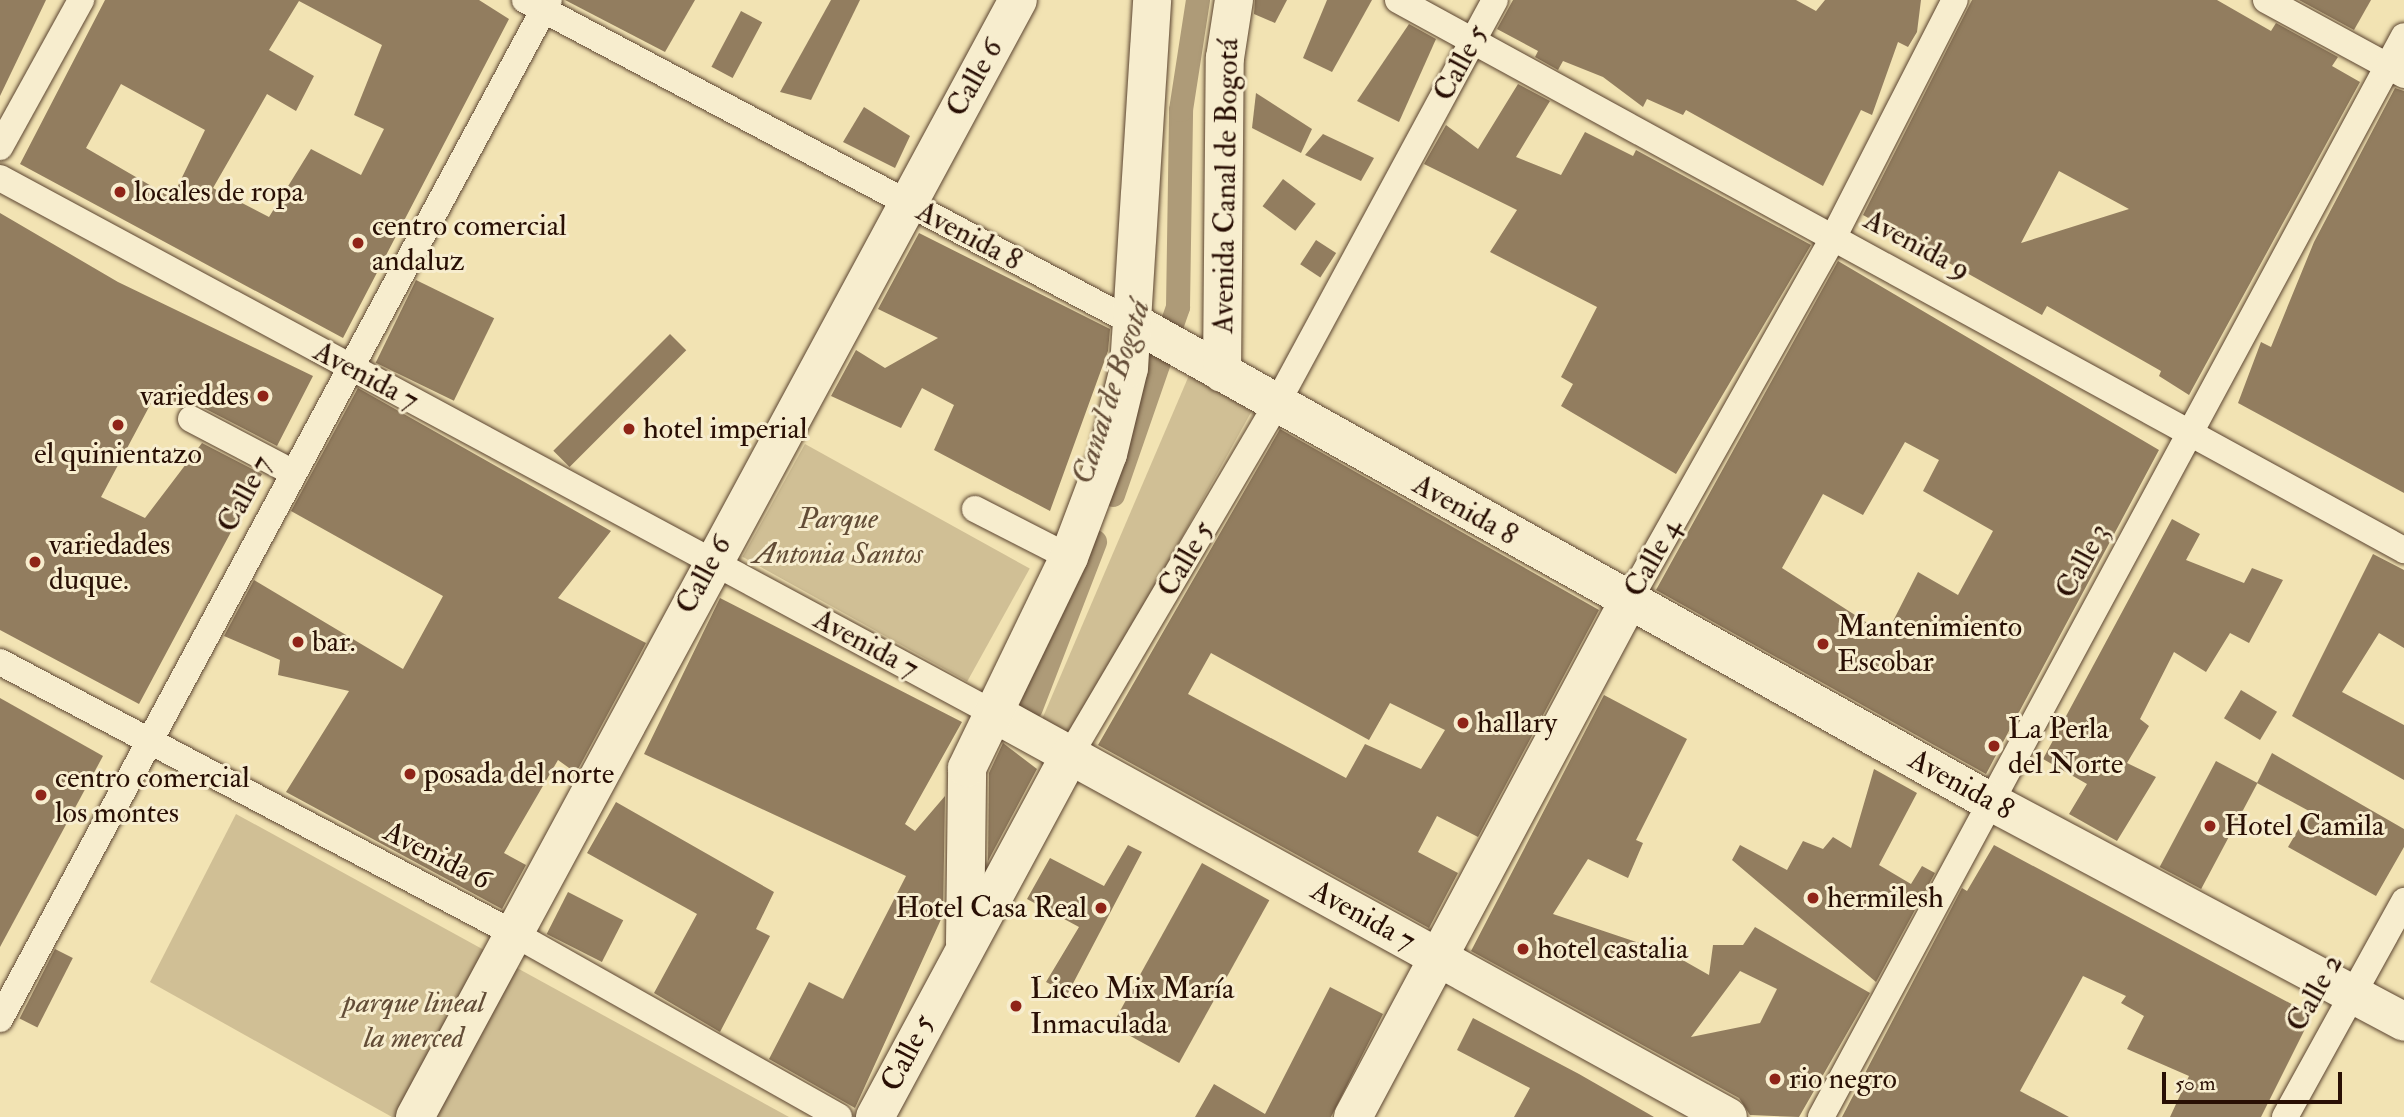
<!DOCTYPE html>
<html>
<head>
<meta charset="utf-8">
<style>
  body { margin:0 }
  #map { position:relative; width:2404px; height:1117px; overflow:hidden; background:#f2e3b3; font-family:"IM FELL Double Pica",serif }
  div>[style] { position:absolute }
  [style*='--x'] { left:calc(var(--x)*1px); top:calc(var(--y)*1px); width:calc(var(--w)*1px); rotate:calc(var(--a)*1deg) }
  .green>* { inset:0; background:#d0bf95; transform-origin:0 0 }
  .canal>* { height:24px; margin:-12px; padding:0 12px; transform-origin:12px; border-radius:12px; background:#ae9b78 }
  .building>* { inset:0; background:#927d5f; transform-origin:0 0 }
  .roads { filter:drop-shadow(0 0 2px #5b4430) drop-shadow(0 0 2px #5b4430) }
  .street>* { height:26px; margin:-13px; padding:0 13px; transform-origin:13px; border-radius:13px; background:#f7edce }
  .secondary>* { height:38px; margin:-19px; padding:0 19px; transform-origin:19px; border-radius:19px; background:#f7edce }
  .dots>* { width:19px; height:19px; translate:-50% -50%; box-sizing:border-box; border:4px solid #f7edce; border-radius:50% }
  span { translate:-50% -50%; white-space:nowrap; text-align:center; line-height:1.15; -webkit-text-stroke:6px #f7edce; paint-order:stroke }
  .street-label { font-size:30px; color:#290f04 }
  .poi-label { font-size:30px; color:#290f04 }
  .left { translate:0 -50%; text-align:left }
  .right { translate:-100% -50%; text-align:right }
  .park-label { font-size:30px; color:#634d37; font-style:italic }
  .water-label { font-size:32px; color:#654e38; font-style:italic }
  .scale { position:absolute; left:2162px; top:1072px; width:180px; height:32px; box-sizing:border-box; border:4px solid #290f04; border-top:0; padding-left:9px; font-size:21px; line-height:24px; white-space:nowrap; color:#290f04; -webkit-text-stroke:5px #f7edce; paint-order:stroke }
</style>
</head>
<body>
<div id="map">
  <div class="green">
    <i style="clip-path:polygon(1190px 373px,1254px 407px,1072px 736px,1040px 724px)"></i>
    <i style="left:805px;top:444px;width:257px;height:129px;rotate:29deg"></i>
    <i style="clip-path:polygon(236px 814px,789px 1117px,392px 1117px,150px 982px)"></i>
  </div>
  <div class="canal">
    <i style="--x:1113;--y:495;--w:199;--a:-70.9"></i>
    <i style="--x:1178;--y:307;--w:197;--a:-89.1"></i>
    <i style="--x:1181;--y:110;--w:111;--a:-81.2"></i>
    <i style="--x:1031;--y:708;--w:178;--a:-68.9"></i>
  </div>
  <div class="building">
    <i style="clip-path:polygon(0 0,46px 0,0 96px)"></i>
    <i style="clip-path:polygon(evenodd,105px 0,479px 0,509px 19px,343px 338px,20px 164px,105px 0,299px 1px,382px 45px,354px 115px,384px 129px,361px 175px,311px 149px,269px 217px,213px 188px,267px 94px,296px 111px,314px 76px,269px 50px,299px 1px,105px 0,121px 84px,205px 130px,172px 198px,86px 148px,121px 84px)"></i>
    <i style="clip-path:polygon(565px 0,695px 0,665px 52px)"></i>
    <i style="clip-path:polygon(831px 0,860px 0,811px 100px,780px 92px)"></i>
    <i style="clip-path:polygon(1255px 0,1287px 0,1275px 23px,1254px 14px)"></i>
    <i style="clip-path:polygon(1327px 0,1372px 0,1332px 72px,1303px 58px)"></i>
    <i style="clip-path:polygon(1513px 0,1796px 0,1816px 11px,1825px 0,1921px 0,1917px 32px,1908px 47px,1898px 42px,1872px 115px,1861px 110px,1823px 186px,1686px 110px,1683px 115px,1647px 99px,1643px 107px,1603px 77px,1563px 61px,1558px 70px,1535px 57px,1538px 51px,1497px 29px)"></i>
    <i style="clip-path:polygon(evenodd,1972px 0,2217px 0,2271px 31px,2276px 23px,2338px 57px,2332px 66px,2360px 82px,2189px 395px,2159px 376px,2161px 371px,2047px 306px,2042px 315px,1863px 215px,1972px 0,2059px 171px,2129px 209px,2021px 243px,2059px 171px)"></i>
    <i style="clip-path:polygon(2299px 0,2371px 0,2354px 30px)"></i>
    <i style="left:741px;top:11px;width:24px;height:63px;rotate:28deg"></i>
    <i style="clip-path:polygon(1409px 24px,1436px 39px,1399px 122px,1357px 101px)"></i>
    <i style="clip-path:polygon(1518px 84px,1550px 101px,1516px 157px,1561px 175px,1585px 132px,1633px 156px,1636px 150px,1811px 245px,1676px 474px,1561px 406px,1573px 384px,1561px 377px,1597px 307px,1490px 252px,1517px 210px,1424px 164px,1446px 125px,1478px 149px)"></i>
    <i style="clip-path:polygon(2395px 88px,2404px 91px,2404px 493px,2238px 403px,2261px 342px,2271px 347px,2314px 242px)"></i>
    <i style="clip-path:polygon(1256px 93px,1312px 129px,1301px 153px,1252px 128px)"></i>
    <i style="clip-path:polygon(864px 107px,910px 136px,895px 168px,843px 142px)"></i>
    <i style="clip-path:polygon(1323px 134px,1374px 158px,1361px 181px,1305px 155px)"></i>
    <i style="left:1283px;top:179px;width:41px;height:34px;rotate:37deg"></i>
    <i style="clip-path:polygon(0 213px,118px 282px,313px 376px,277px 446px,198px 405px,182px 407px,157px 392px,101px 497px,145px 518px,202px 443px,262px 474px,139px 704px,0 630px)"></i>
    <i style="clip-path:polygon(919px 233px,1110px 329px,1108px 351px,1050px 511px,934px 450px,954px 405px,922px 388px,901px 428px,831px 396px,856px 350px,885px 368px,938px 338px,878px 309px)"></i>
    <i style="left:1316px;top:240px;width:24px;height:29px;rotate:33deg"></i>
    <i style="clip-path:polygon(evenodd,1838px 261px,2159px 450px,1986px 774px,1656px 590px,1838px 261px,1905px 442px,1939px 460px,1923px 491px,1993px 531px,1958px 595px,1918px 572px,1886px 635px,1782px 568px,1823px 494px,1863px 515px,1905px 442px)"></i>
    <i style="left:416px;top:280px;width:87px;height:92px;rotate:26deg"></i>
    <i style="left:670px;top:334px;width:23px;height:165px;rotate:45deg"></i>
    <i style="clip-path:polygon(358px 388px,611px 531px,558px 598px,646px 643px,576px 773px,558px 760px,504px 853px,526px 865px,502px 909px,286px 792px,349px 691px,278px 675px,280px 660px,224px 636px,254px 580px,403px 669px,443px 596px,291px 511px)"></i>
    <i style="clip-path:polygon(evenodd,1280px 429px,1599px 610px,1478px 837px,1437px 816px,1418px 852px,1458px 873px,1429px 928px,1098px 745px,1280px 429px,1211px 653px,1369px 740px,1390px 703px,1445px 730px,1421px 769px,1365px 744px,1346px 778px,1188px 694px,1211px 653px)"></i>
    <i style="clip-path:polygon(2172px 519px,2200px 534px,2186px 560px,2244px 583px,2252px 568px,2283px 580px,2249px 643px,2230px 633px,2206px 672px,2174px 652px,2140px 719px,2149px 726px,2127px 763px,2156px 777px,2117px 841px,2069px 814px,2087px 784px,2043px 759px)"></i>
    <i style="clip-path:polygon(2373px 554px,2404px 570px,2404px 648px,2379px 633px,2342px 692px,2404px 725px,2404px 780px,2292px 716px)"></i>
    <i style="clip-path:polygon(720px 598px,962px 722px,905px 824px,915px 831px,945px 796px,943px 915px,855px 1108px,769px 1059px,809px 982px,843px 999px,906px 876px,644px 754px)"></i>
    <i style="left:2241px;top:690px;width:42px;height:33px;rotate:31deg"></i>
    <i style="clip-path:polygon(evenodd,1604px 695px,1687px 739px,1636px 840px,1643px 843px,1628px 878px,1588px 859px,1553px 914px,1672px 954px,1709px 975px,1713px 945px,1743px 945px,1755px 927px,1870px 993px,1799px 1117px,1750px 1115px,1739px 1098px,1471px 951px,1604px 695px,1740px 971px,1777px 989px,1760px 1023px,1691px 1037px,1740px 971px)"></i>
    <i style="clip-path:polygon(0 698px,103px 756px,0 947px)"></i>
    <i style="clip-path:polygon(1003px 743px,1037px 769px,988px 861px,989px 773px)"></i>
    <i style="clip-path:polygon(2272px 753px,2404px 829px,2404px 847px,2376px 896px,2288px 847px,2309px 811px,2257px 783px)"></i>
    <i style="left:2216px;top:761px;width:47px;height:120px;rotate:28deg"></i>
    <i style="clip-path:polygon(1874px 769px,1917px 793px,1879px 865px,1911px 884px,1922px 866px,1935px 873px,1876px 982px,1732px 860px,1740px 845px,1787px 870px,1803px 841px,1823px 849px,1833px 837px,1851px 848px)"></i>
    <i style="clip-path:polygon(616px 802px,774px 892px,756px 929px,770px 936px,720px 1032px,654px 993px,697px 914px,587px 853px)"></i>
    <i style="clip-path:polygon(1128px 845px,1142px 852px,1068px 993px,1046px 982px,1079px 927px,1027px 899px,1050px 858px,1104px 886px)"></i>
    <i style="clip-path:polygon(1994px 845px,2312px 1015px,2261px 1117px,2170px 1117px,2189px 1076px,2127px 1049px,2144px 1016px,2121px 1003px,2126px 996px,2083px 976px,2020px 1091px,2069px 1117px,1842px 1117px,1962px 888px,1967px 891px)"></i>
    <i style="left:1202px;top:863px;width:77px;height:186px;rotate:29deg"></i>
    <i style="left:568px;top:892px;width:62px;height:47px;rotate:27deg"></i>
    <i style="left:55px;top:949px;width:20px;height:78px;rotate:27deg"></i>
    <i style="clip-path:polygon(1330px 987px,1383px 1014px,1331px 1117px,1195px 1117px,1214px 1084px,1265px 1114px)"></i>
    <i style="clip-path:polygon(1473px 1018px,1579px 1074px,1654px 1117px,1514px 1117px,1530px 1088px,1457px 1050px)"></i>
  </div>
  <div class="roads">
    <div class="street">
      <i style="--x:525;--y:0;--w:692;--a:27.94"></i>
      <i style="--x:1398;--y:0;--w:1147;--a:28.67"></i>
      <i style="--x:2266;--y:0;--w:157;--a:28.5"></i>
      <i style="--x:0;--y:147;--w:168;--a:-61.1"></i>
      <i style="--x:0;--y:178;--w:1132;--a:28.31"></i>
      <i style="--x:191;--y:419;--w:116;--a:27.7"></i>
      <i style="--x:975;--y:509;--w:106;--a:27.1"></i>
      <i style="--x:1628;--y:602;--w:418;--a:-60.6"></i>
      <i style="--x:1833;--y:238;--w:267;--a:-62.9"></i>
      <i style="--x:0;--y:662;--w:580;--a:27.85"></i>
      <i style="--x:513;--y:933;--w:374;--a:29.4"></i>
      <i style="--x:1070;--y:755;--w:406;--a:-59.5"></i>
      <i style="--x:1276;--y:405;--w:460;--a:-61.6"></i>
      <i style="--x:0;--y:1019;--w:1157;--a:-61.69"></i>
      <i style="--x:1821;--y:1117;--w:1228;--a:-61.66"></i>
      <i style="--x:2285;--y:1117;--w:247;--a:-61.1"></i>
    </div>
    <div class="secondary">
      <i style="--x:1136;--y:324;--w:980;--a:29.21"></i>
      <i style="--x:1991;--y:802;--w:468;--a:28"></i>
      <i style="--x:1222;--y:373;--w:315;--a:-89.5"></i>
      <i style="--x:1225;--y:58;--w:59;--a:-81.2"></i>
      <i style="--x:997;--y:715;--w:834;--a:28.81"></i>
      <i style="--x:965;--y:943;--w:175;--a:-89.3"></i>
      <i style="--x:967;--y:768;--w:234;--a:-64.2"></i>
      <i style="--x:1069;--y:557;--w:110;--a:-69.3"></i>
      <i style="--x:1108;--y:454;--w:89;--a:-76.3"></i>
      <i style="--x:1129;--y:368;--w:369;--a:-86.4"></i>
      <i style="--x:415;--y:1117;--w:1269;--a:-61.64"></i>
      <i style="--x:875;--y:1117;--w:411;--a:-61.7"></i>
      <i style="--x:1353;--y:1117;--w:584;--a:-61.9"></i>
    </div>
  </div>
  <div class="dots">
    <i style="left:120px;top:192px;background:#8f2418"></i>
    <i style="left:358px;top:243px;background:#8f2418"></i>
    <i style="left:263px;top:396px;background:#8f2418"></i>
    <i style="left:118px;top:425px;background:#8f2418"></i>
    <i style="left:629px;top:429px;background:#8f2418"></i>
    <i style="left:35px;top:562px;background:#8f2418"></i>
    <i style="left:298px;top:642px;background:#8f2418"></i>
    <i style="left:1823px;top:644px;background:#8f2418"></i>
    <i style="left:1463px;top:723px;background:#8f2418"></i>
    <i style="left:1994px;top:746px;background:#8f2418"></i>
    <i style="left:410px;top:774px;background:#8f2418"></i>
    <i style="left:41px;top:795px;background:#8f2418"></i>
    <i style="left:2210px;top:826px;background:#8f2418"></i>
    <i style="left:1813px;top:898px;background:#8f2418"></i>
    <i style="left:1101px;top:908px;background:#8f2418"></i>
    <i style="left:1523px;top:949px;background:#8f2418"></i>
    <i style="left:1016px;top:1006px;background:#8f2418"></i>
    <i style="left:1775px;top:1079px;background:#8f2418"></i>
  </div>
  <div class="street-label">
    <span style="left:1461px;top:63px;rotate:-62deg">Calle 5</span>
    <span style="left:975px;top:78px;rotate:-61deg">Calle 6</span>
    <span style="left:1226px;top:186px;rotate:-89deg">Avenida Canal de Bogotá</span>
    <span style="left:969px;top:236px;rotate:28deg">Avenida 8</span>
    <span style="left:1917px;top:245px;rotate:28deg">Avenida 9</span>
    <span style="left:366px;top:376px;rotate:28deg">Avenida 7</span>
    <span style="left:245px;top:494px;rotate:-62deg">Calle 7</span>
    <span style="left:1465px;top:510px;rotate:29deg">Avenida 8</span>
    <span style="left:1653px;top:558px;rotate:-61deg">Calle 4</span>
    <span style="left:1186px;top:559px;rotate:-60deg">Calle 5</span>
    <span style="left:2083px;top:561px;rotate:-62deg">Calle 3</span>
    <span style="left:704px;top:575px;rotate:-62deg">Calle 6</span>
    <span style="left:866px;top:644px;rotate:28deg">Avenida 7</span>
    <span style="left:1961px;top:785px;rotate:29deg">Avenida 8</span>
    <span style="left:437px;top:856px;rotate:27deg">Avenida 6</span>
    <span style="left:1363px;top:916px;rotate:29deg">Avenida 7</span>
    <span style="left:2315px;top:993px;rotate:-61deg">Calle 2</span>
    <span style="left:908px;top:1053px;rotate:-63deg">Calle 5</span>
  </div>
  <div class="poi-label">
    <span class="left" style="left:134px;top:192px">locales de ropa</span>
    <span class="left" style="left:372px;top:243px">centro comercial<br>andaluz</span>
    <span class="right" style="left:249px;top:396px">varieddes</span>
    <span class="left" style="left:643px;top:429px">hotel imperial</span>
    <span style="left:118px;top:454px">el quinientazo</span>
    <span class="left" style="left:49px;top:562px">variedades<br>duque.</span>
    <span class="left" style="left:1837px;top:644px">Mantenimiento<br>Escobar</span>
    <span class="left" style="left:312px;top:642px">bar.</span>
    <span class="left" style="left:1477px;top:723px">hallary</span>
    <span class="left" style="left:2008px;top:746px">La Perla<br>del Norte</span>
    <span class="left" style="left:424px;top:774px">posada del norte</span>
    <span class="left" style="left:55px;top:795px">centro comercial<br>los montes</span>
    <span class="left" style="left:2224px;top:826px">Hotel Camila</span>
    <span class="left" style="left:1827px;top:898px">hermilesh</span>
    <span class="right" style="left:1087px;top:908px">Hotel Casa Real</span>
    <span class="left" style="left:1537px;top:949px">hotel castalia</span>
    <span class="left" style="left:1030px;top:1006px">Liceo Mix María<br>Inmaculada</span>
    <span class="left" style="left:1789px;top:1079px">rio negro</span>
  </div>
  <div class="park-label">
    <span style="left:838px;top:536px">Parque<br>Antonia Santos</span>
    <span style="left:414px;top:1020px">parque lineal<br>la merced</span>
  </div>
  <div class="water-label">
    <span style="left:1111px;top:392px;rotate:-72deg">Canal de Bogotá</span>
  </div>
  <div class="scale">50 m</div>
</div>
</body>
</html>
